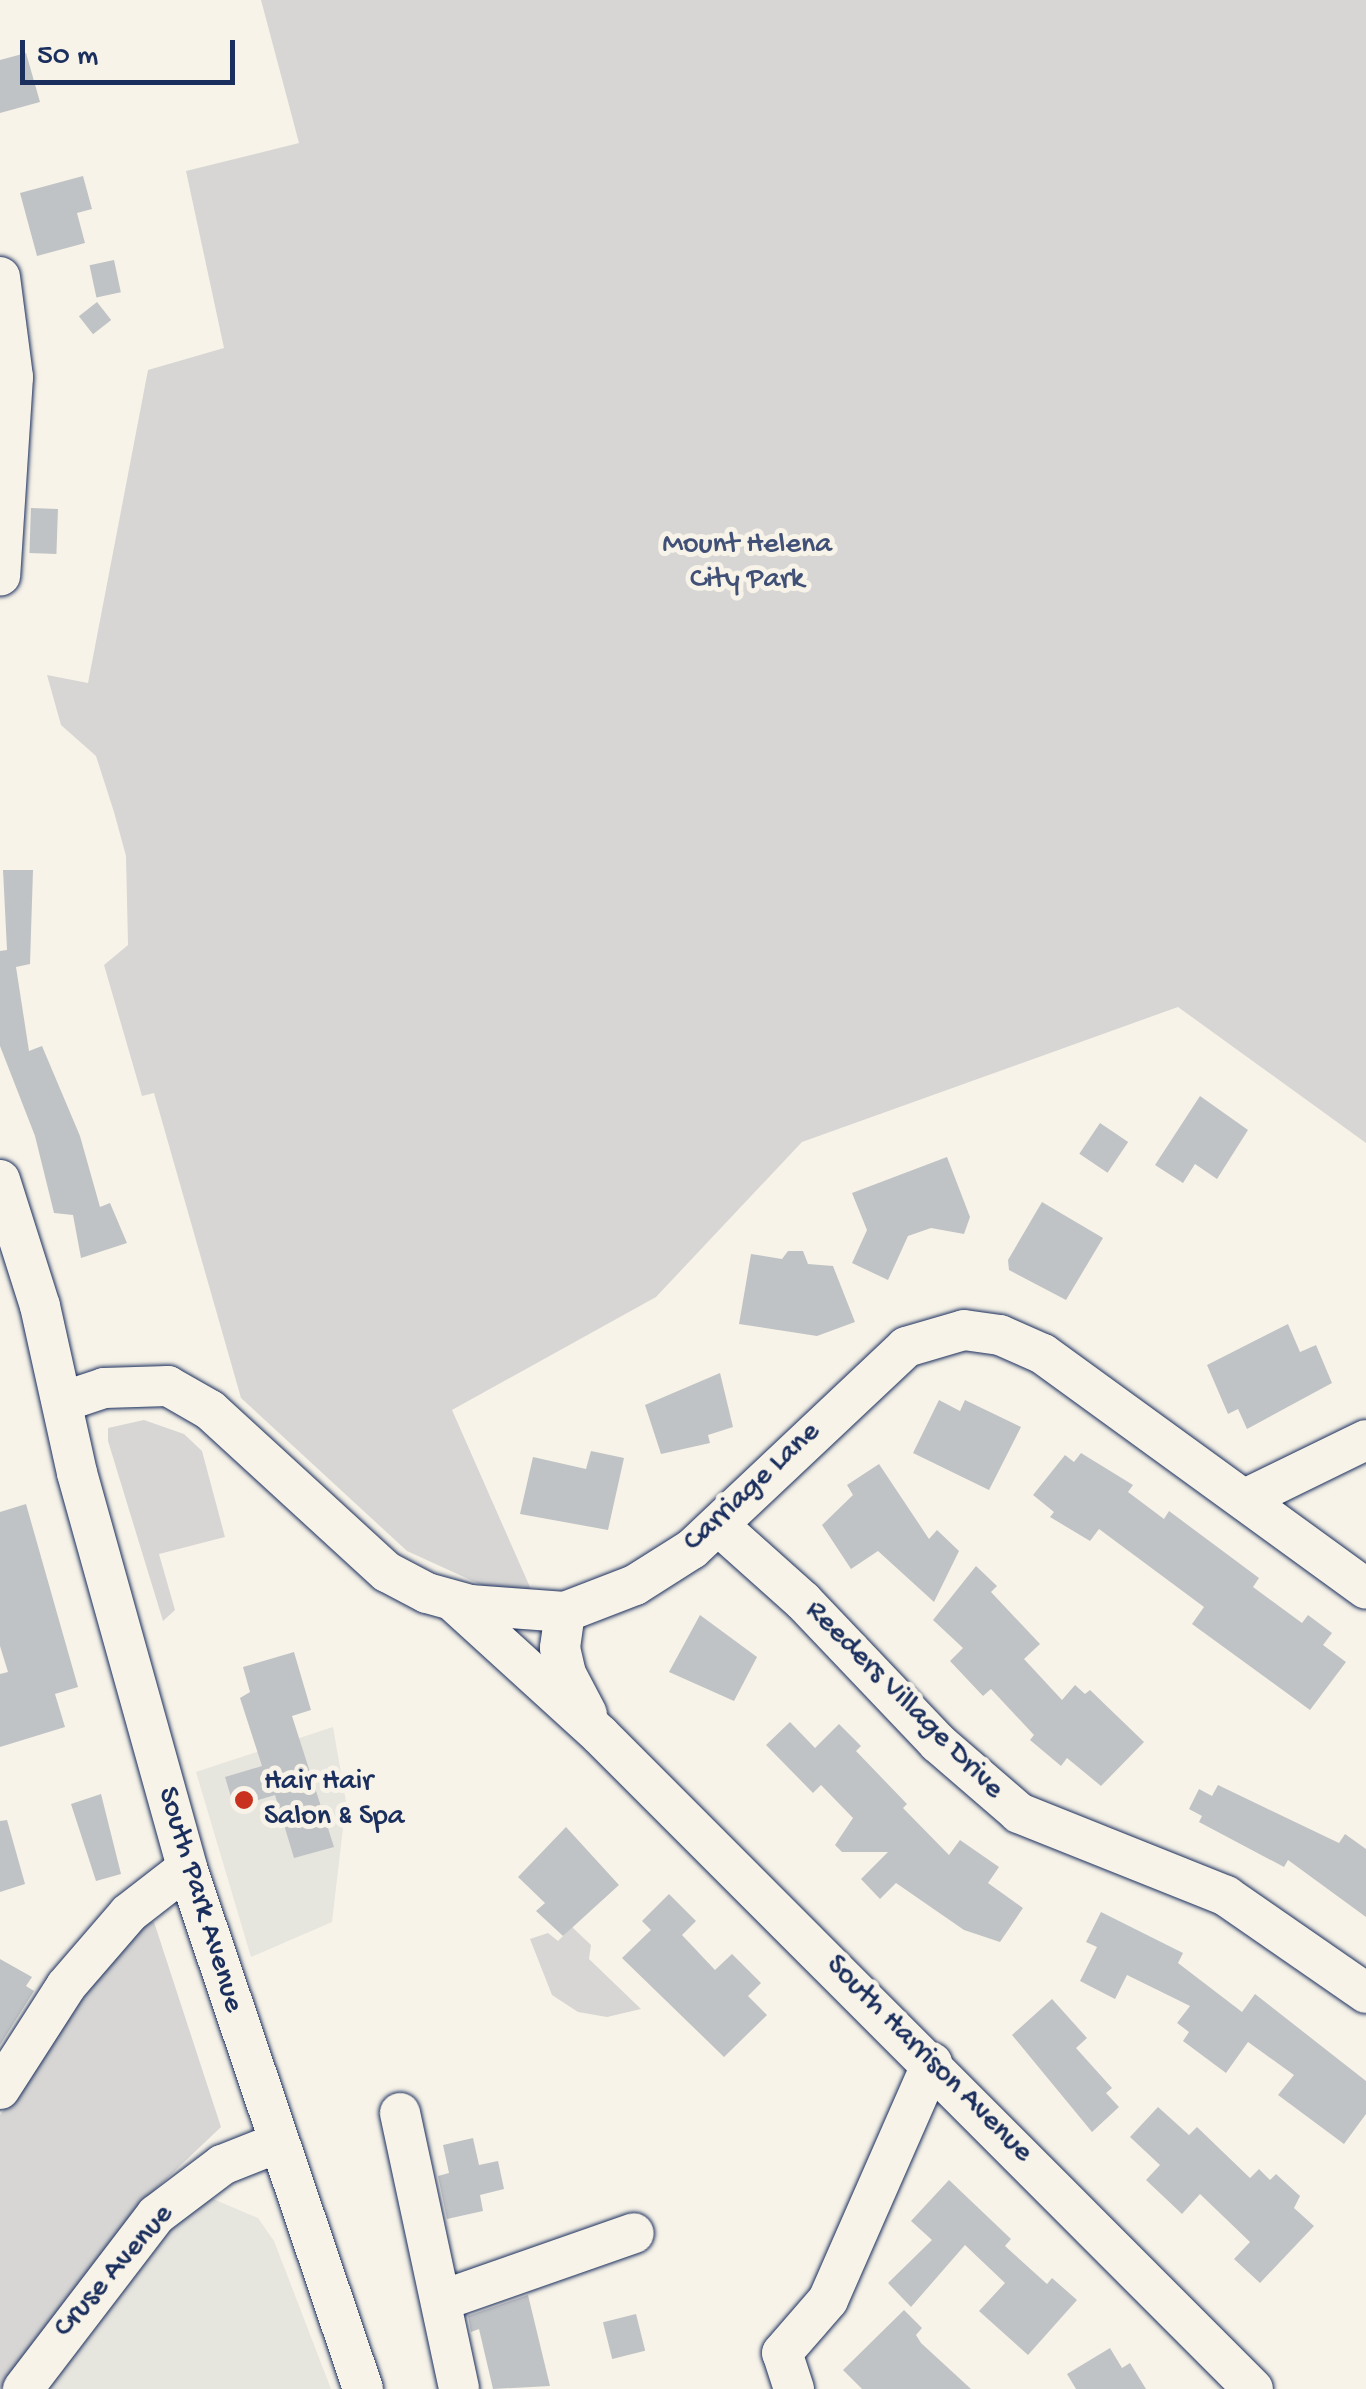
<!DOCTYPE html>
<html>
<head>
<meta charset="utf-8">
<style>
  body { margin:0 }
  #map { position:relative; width:1366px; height:2389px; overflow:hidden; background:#f7f3e8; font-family:"Gochi Hand",sans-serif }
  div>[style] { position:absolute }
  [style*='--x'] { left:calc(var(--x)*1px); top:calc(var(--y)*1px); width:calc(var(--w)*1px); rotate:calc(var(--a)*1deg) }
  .built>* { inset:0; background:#e6e5de }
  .green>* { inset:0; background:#d7d6d4 }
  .building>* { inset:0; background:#c0c3c5; transform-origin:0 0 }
  .roads { filter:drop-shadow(0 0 2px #1b2f5e) drop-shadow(0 0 2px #1b2f5e) }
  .minor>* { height:40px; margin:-20px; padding:0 20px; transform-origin:20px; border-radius:20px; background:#f7f3e8 }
  .dots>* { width:28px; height:28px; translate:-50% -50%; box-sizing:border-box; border:5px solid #f7f3e8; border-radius:50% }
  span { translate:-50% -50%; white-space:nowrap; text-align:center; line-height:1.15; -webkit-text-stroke:10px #f7f3e8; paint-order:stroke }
  .park-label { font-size:30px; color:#415076 }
  .street-label { font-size:30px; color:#1b2f5e }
  .poi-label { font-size:30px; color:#1b2f5e }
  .left { translate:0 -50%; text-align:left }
  .scale { position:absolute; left:20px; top:40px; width:215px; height:45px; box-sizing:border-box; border:5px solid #1b2f5e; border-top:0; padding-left:12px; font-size:30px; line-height:35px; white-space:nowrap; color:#1b2f5e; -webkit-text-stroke:8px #f7f3e8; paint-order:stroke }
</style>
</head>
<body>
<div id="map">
  <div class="built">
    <i style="clip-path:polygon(333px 1727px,346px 1802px,332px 1922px,251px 1957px,196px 1772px)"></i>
    <i style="clip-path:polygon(213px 2199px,258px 2218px,274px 2241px,331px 2389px,42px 2389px,181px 2210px)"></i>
  </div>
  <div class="green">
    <i style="clip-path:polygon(261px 0,1366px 0,1366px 1143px,1178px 1007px,802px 1142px,656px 1297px,452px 1410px,533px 1594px,488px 1588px,407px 1551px,241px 1398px,154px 1093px,142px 1096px,104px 965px,128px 945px,126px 856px,114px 812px,96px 756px,61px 725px,47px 675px,88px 683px,148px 370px,224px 348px,186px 171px,299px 143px)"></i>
    <i style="clip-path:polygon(144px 1420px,184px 1434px,202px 1451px,225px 1537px,159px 1554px,175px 1610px,163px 1621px,108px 1441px,108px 1428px)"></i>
    <i style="clip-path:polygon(137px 1922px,154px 1922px,221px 2127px,141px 2203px,0 2389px,0 2115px)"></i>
    <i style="clip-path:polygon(572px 1927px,591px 1945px,589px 1959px,641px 2009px,607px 2017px,578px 2012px,552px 1995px,530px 1939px,548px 1933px,558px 1941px)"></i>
  </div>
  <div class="building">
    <i style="clip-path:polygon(26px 53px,40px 102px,0 113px,0 60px)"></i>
    <i style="clip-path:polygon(83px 176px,92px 209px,77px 213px,85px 243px,37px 256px,20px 193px)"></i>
    <i style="left:114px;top:260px;width:33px;height:25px;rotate:78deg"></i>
    <i style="left:97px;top:302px;width:23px;height:23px;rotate:52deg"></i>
    <i style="left:31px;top:508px;width:27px;height:45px;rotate:2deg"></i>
    <i style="clip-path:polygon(3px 870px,33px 870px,30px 964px,16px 967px,29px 1051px,42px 1046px,80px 1136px,100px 1207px,110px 1203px,127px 1243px,81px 1258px,73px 1215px,54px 1213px,35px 1136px,0 1046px,0 951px,7px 950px)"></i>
    <i style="clip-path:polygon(1200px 1096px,1248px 1130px,1217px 1179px,1195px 1164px,1183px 1183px,1155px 1165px)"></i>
    <i style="left:1100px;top:1123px;width:34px;height:37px;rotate:34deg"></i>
    <i style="clip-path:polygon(947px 1157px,970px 1217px,964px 1234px,931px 1228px,908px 1236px,888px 1280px,852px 1263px,867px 1230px,852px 1193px)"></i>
    <i style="clip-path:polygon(1042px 1202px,1103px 1238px,1066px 1300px,1009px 1270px,1008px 1260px)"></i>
    <i style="clip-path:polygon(788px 1251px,803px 1251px,808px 1264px,833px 1266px,855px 1322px,817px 1336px,739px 1324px,751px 1254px,782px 1259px)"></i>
    <i style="clip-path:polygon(1288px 1324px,1300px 1352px,1316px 1345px,1332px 1383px,1247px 1429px,1238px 1409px,1228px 1414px,1207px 1365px)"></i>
    <i style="clip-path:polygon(720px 1373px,733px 1427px,708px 1435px,710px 1443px,661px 1454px,645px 1405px)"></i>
    <i style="clip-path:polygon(939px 1400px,960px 1411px,965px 1400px,1021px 1427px,989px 1490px,913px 1453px)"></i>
    <i style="clip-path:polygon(591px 1451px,624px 1458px,608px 1530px,520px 1514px,533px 1457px,586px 1469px)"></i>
    <i style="clip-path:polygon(1081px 1453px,1133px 1485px,1128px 1492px,1164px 1519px,1169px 1511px,1259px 1578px,1253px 1587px,1302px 1623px,1308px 1615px,1332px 1633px,1323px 1645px,1346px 1662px,1310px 1710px,1192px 1624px,1204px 1607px,1099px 1529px,1090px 1541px,1050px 1517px,1054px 1512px,1033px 1495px,1065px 1455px,1074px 1462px)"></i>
    <i style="clip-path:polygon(879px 1464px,929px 1539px,937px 1530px,959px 1551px,934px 1602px,878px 1551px,851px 1569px,822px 1525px,853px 1495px,847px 1485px)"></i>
    <i style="clip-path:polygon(26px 1504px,78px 1687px,55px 1694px,65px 1727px,0 1747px,0 1674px,8px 1672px,0 1646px,0 1512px)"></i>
    <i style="clip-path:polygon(976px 1566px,997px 1586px,991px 1592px,1040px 1644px,1024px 1659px,1062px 1700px,1075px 1685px,1085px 1694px,1090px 1690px,1144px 1742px,1101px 1786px,1067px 1758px,1061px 1766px,1030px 1740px,1034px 1735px,991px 1689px,983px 1696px,950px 1661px,963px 1648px,933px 1620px)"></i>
    <i style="clip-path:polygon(700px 1615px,757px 1657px,734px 1701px,669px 1672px)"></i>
    <i style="clip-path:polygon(294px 1652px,311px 1710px,292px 1716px,334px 1847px,294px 1858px,275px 1795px,234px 1807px,225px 1777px,262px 1766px,240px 1698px,250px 1692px,243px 1667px)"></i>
    <i style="clip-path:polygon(790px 1722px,815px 1748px,839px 1724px,861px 1746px,856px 1751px,907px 1804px,903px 1808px,949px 1855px,960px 1840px,999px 1867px,988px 1883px,1023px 1908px,1000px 1942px,964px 1930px,896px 1883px,880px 1899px,861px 1879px,888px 1852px,842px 1852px,835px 1845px,853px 1818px,821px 1785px,813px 1793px,766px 1745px)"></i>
    <i style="clip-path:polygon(1218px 1785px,1339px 1843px,1345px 1834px,1366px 1849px,1366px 1917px,1288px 1860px,1284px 1867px,1199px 1822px,1202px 1816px,1189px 1809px,1199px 1789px,1212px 1796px)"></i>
    <i style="clip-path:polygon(101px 1794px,121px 1874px,96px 1881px,71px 1804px)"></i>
    <i style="clip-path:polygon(7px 1820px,25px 1884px,0 1892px,0 1821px)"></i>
    <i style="clip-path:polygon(566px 1827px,619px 1885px,563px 1936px,536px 1911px,545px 1903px,518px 1877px)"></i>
    <i style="clip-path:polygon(669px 1894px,696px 1921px,682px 1935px,715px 1970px,732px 1954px,761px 1983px,748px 1996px,767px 2015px,724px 2057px,622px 1958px,651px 1930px,642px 1921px)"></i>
    <i style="clip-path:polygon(1101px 1912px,1183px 1953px,1178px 1963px,1242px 2012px,1255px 1994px,1366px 2081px,1366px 2114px,1344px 2144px,1278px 2095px,1294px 2075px,1248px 2042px,1226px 2073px,1183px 2041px,1189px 2032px,1177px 2023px,1190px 2006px,1127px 1975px,1115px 1999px,1080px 1981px,1097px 1947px,1086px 1942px)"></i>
    <i style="clip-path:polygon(0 1959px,32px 1977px,26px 1986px,34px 1991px,0 2045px)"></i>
    <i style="clip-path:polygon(1052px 1999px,1087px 2038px,1076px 2048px,1112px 2088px,1106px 2093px,1119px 2107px,1092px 2132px,1012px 2035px)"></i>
    <i style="clip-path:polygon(1158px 2107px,1189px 2135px,1197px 2127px,1250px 2178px,1259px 2169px,1270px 2180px,1276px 2174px,1300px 2196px,1294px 2208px,1314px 2226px,1260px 2283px,1234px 2259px,1250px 2242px,1200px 2194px,1182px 2214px,1146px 2180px,1160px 2165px,1130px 2137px)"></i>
    <i style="clip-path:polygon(473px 2138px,479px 2165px,498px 2161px,504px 2189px,480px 2195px,483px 2211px,447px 2219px,438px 2176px,449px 2173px,443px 2145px)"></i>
    <i style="clip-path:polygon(949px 2180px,1011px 2239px,1005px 2246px,1047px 2284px,1052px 2278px,1077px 2300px,1028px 2355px,979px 2311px,1005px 2283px,965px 2245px,911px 2307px,888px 2283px,932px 2240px,911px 2221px)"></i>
    <i style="clip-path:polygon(528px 2295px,550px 2386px,493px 2389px,479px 2329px,471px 2332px,468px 2316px)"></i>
    <i style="clip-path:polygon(904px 2310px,922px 2328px,916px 2335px,921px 2343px,971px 2389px,862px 2389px,843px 2370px)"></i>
    <i style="left:636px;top:2314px;width:38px;height:34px;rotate:76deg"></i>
    <i style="clip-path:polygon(1110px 2348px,1122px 2368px,1130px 2363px,1146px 2389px,1076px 2389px,1067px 2374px)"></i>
  </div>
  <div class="roads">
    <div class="minor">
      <i style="--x:0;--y:277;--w:101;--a:82.6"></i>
      <i style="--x:13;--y:377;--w:199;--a:93.7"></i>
      <i style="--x:0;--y:1180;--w:132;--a:72.4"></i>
      <i style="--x:40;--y:1306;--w:171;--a:77.5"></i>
      <i style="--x:77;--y:1473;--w:410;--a:74.4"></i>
      <i style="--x:187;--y:1868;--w:550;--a:71.33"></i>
      <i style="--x:62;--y:1402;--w:44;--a:-18.4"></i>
      <i style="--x:104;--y:1388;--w:64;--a:-1.8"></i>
      <i style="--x:168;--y:1386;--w:48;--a:29.7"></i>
      <i style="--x:210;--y:1410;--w:240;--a:42.5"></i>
      <i style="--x:387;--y:1572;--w:45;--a:27.7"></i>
      <i style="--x:427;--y:1593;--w:45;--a:15.6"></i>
      <i style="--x:470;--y:1605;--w:95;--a:4.2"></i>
      <i style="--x:565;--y:1612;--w:75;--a:-21.1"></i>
      <i style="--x:635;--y:1585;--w:67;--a:-32.3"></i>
      <i style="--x:692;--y:1549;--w:294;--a:-43.3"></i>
      <i style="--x:906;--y:1347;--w:60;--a:-16.3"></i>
      <i style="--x:964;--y:1330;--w:36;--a:8"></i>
      <i style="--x:1000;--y:1335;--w:47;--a:23.8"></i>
      <i style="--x:1043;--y:1354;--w:399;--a:36"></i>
      <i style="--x:1247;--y:1498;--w:132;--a:-26"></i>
      <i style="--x:718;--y:1525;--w:114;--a:41.8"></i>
      <i style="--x:803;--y:1601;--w:196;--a:46.4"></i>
      <i style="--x:938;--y:1743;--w:107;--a:40.8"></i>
      <i style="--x:1019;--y:1813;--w:223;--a:21.8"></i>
      <i style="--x:1226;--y:1896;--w:170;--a:34.7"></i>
      <i style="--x:455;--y:1603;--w:196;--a:42.3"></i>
      <i style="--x:600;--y:1735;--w:924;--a:45.04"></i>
      <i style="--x:565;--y:1612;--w:36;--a:98"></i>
      <i style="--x:560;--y:1648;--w:27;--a:77"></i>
      <i style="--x:566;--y:1674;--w:45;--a:62.3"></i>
      <i style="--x:0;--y:2089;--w:122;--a:-57.3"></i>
      <i style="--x:66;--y:1986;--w:96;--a:-49.2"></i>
      <i style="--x:129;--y:1913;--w:73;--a:-37.8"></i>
      <i style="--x:400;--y:2113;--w:282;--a:77.9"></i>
      <i style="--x:443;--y:2300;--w:202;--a:-19.3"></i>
      <i style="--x:23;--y:2389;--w:219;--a:-52.6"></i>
      <i style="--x:156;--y:2215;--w:83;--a:-37.1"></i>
      <i style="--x:222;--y:2165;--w:57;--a:-21.6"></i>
      <i style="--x:794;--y:2389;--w:38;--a:-108"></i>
      <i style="--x:782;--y:2353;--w:70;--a:-49"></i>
      <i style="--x:828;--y:2300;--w:259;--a:-66.3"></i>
    </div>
  </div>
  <div class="dots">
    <i style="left:244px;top:1800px;background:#c8321e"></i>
  </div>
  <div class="park-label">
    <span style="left:747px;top:563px">Mount Helena<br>City Park</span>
  </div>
  <div class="street-label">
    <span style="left:753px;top:1488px;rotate:-43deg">Carriage Lane</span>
    <span style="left:903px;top:1701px;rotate:45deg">Reeders Village Drive</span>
    <span style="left:199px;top:1900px;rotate:73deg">South Park Avenue</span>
    <span style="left:928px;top:2060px;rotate:45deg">South Harrison Avenue</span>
    <span style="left:115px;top:2272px;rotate:-49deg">Cruse Avenue</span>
  </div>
  <div class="poi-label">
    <span class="left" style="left:264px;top:1800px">Hair Hair<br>Salon &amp; Spa</span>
  </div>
  <div class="scale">50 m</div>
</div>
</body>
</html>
